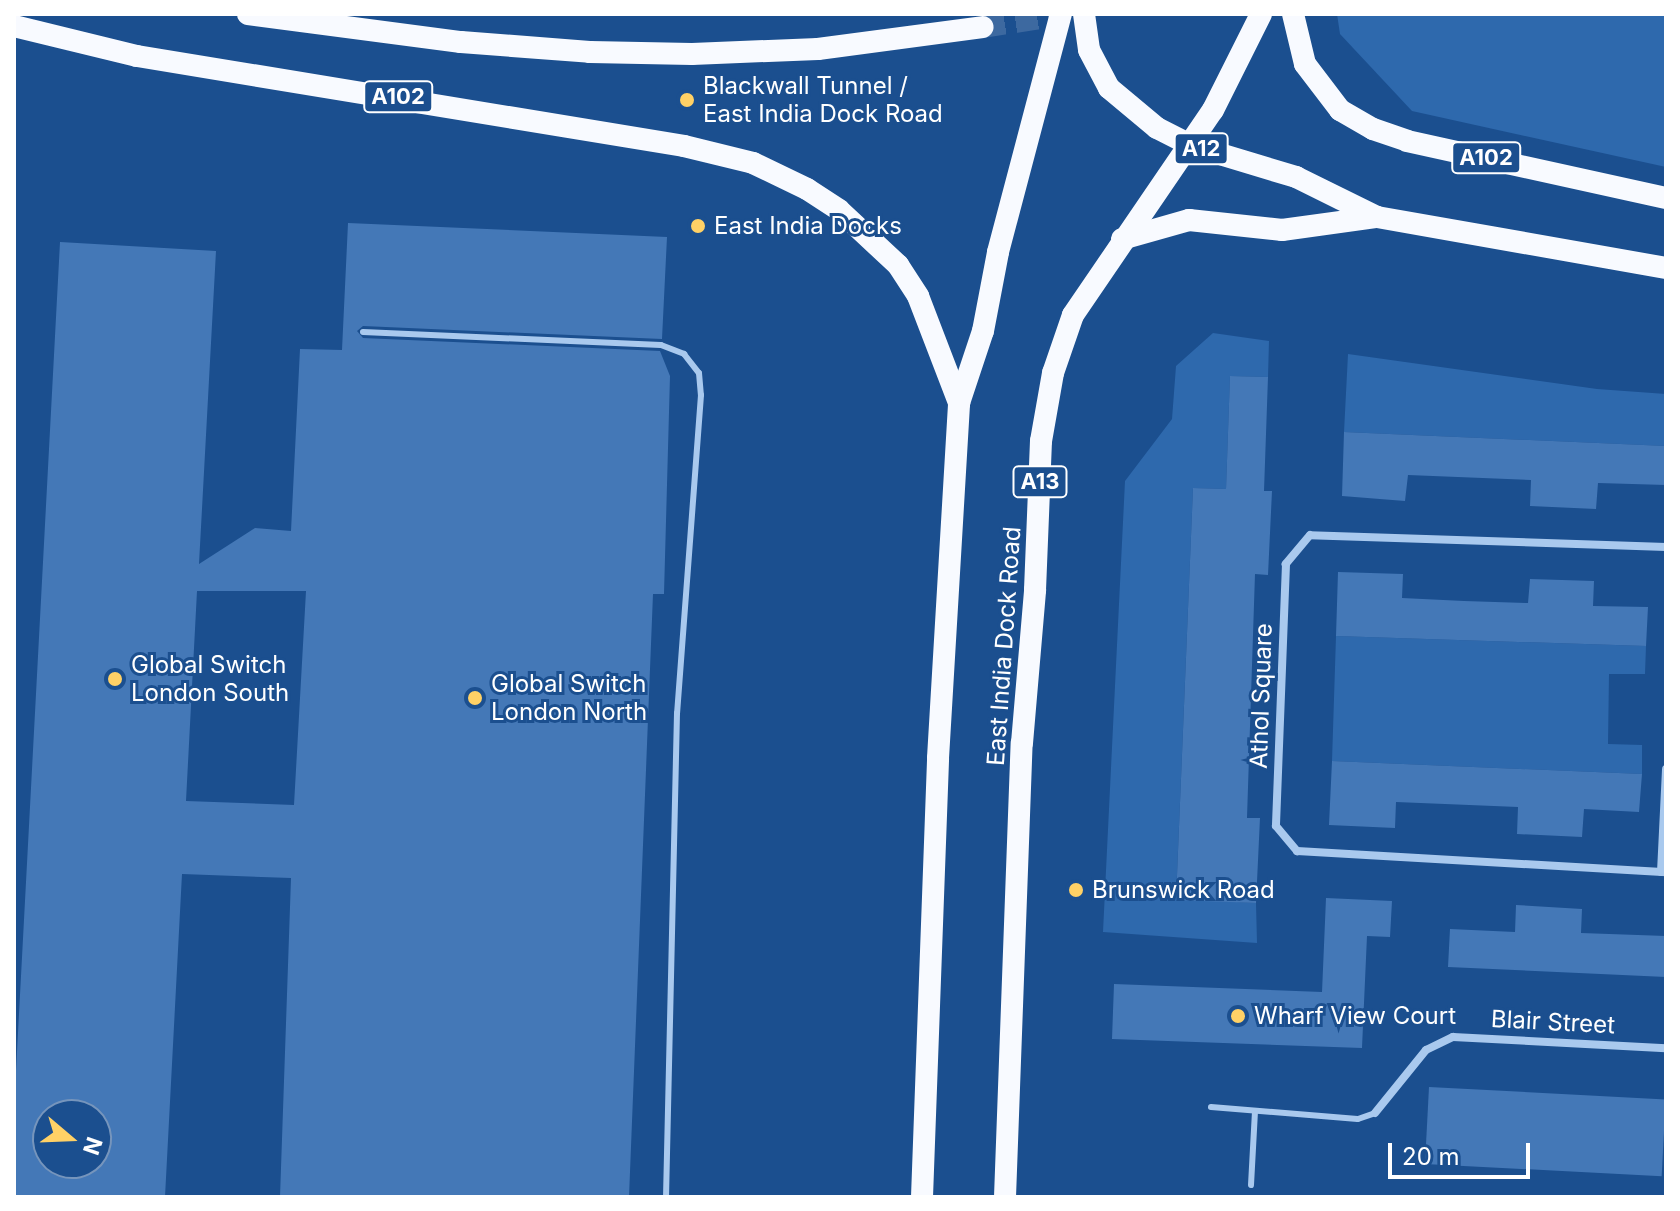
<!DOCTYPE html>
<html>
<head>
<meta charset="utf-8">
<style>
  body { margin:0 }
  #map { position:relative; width:1680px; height:1211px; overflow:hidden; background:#1b4f8f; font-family:Inter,sans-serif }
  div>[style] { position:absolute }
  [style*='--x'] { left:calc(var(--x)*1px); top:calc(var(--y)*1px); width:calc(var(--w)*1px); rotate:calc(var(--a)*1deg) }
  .green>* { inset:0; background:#2e69ad }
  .building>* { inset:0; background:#4478b7; transform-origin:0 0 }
  .trunk-tunnel>* { height:22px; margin-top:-11px; transform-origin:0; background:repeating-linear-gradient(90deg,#3d69a0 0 22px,transparent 0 33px) }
  .service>* { height:6px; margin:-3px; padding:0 3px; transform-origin:3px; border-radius:3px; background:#a9c9ee }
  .minor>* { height:8px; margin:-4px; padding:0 4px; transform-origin:4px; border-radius:4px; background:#a9c9ee }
  .trunk>* { height:22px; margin:-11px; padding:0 11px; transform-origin:11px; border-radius:11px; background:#f8faff }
  .dots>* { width:22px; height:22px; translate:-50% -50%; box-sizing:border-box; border:4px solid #1b4f8f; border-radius:50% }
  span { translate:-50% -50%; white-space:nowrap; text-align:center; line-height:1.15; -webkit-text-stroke:6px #1b4f8f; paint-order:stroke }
  .shield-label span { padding:2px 6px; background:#1b4f8f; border:2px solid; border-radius:6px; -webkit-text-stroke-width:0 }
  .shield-label { font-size:22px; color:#fff; font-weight:700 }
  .poi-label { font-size:24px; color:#fff }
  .left { translate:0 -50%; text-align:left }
  .street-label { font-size:24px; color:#fff }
  .frame { position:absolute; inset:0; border:16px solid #fff; pointer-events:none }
  .north { position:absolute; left:32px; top:1099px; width:80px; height:80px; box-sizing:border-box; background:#1b4f8f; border:2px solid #7695bc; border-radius:50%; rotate:109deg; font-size:22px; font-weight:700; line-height:32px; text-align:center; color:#fff }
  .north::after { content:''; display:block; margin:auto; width:28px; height:36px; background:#ffd166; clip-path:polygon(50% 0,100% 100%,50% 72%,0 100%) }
  .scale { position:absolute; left:1388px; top:1143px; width:142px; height:36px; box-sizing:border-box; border:4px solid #fff; border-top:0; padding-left:10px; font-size:24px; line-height:28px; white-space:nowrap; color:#fff; -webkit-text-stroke:6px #1b4f8f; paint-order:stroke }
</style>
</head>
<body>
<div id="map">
  <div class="green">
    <i style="clip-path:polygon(1337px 14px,1666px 14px,1666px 167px,1412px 111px,1340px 34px)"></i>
    <i style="clip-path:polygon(1213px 333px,1269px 341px,1268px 377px,1230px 376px,1226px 489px,1193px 488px,1176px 899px,1256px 903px,1257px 943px,1103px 932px,1125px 481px,1172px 419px,1176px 366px)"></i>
    <i style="clip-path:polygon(1348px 354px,1597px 389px,1666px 394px,1666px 446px,1344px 432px)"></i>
    <i style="clip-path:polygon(1336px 636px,1646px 646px,1645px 674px,1609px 674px,1608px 744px,1642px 745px,1642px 774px,1332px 761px)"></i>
  </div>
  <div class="building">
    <i style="clip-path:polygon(evenodd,348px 223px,667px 237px,662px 339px,363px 326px,357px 331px,363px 338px,660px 351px,670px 376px,664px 594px,653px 594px,629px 1197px,280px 1197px,291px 878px,182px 874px,165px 1197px,14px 1197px,14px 1108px,60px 242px,216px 251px,199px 564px,255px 528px,291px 531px,300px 349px,342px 350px,348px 223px,197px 591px,306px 591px,294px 805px,186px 801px,197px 591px,348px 223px,48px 1115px,96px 1115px,96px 1163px,48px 1163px,48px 1115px)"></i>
    <i style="clip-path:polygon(1230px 376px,1268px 377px,1264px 491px,1272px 491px,1268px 575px,1255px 574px,1247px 818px,1260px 818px,1256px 903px,1176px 900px,1193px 488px,1226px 489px)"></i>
    <i style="clip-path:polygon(1344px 432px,1666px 446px,1666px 485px,1598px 483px,1596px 509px,1530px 506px,1531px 480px,1408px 475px,1405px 501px,1342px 496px)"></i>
    <i style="clip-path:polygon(1338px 572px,1403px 574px,1402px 598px,1464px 601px,1528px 603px,1530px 579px,1594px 581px,1593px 606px,1648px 607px,1646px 646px,1336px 636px)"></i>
    <i style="clip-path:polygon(1332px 761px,1642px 774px,1639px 812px,1584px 809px,1582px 837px,1517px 834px,1518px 807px,1396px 802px,1395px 828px,1329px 825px)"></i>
    <i style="clip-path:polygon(1326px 898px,1392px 901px,1390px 937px,1367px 936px,1362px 1048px,1112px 1039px,1114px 984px,1322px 992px)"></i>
    <i style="clip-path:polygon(1516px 905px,1582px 909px,1581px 933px,1666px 936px,1666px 977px,1448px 967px,1450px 929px,1515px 932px)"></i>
    <i style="left:1429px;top:1087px;width:237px;height:77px;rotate:3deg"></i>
  </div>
  <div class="trunk-tunnel">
    <i style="--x:983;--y:27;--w:83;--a:-9"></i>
  </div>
  <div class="service">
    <i style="--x:363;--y:332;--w:298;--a:2.5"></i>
    <i style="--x:661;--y:345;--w:25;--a:21"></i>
    <i style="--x:684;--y:354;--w:24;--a:52"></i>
    <i style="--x:699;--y:373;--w:22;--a:85"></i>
    <i style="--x:701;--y:395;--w:319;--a:94.3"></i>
    <i style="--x:677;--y:713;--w:484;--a:91.3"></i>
    <i style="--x:1211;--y:1107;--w:147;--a:4.7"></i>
    <i style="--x:1358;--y:1119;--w:18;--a:-19"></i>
    <i style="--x:1251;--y:1185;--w:74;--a:-86.9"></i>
  </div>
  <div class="minor">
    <i style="--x:1666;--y:547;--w:356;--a:-178.1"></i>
    <i style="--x:1310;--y:535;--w:38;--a:130"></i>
    <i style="--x:1286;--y:564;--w:262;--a:92.2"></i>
    <i style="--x:1276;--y:826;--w:33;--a:50"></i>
    <i style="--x:1297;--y:851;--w:370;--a:3.3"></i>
    <i style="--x:1661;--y:872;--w:103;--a:-87.2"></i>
    <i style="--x:1375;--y:1113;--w:81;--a:-51"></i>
    <i style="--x:1426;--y:1050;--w:30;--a:-26"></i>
    <i style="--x:1453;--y:1037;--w:213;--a:3"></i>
  </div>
  <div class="trunk">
    <i style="--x:248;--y:14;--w:215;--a:7.5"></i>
    <i style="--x:461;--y:42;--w:129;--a:4.4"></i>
    <i style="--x:590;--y:52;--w:102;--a:1.1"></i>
    <i style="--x:692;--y:54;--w:126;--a:-2.3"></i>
    <i style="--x:818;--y:49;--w:166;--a:-7.6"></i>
    <i style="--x:1084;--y:14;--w:36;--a:82"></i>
    <i style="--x:1089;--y:50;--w:43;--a:62.2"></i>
    <i style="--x:1109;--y:88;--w:62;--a:39.8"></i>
    <i style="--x:1157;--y:128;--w:37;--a:27"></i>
    <i style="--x:1190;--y:145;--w:111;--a:16.8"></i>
    <i style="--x:1296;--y:177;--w:90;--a:26.3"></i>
    <i style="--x:1377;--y:217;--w:293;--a:10"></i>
    <i style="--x:1293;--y:14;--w:51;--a:76.5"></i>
    <i style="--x:1305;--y:64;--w:58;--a:52.7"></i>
    <i style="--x:1340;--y:110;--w:38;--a:30"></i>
    <i style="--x:1373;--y:129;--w:36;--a:19"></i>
    <i style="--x:1407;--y:141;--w:265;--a:12.4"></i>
    <i style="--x:14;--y:26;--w:127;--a:13.7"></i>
    <i style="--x:137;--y:56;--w:554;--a:9.34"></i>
    <i style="--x:684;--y:146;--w:71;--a:13.8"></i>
    <i style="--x:753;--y:163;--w:60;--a:25.7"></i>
    <i style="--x:807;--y:189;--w:38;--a:33"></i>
    <i style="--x:839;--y:210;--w:81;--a:43"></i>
    <i style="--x:898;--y:265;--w:37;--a:57"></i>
    <i style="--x:918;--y:296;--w:115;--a:69"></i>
    <i style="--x:1122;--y:239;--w:70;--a:-15.8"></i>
    <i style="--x:1189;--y:220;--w:94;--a:6.1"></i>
    <i style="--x:1282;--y:230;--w:96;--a:-7.8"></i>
    <i style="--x:922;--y:1197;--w:439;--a:-87.9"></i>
    <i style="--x:938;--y:758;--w:356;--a:-86.6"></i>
    <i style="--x:959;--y:403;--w:76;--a:-71.6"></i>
    <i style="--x:983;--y:331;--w:80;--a:-79.2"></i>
    <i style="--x:998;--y:252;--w:246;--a:-75.2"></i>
    <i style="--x:1005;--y:1197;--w:454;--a:-87.9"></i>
    <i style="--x:1022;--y:743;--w:154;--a:-85.1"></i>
    <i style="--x:1035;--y:590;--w:149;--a:-87.7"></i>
    <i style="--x:1041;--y:441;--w:69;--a:-80"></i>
    <i style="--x:1053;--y:373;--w:61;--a:-71"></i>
    <i style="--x:1073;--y:315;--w:248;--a:-55.7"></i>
    <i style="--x:1213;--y:110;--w:107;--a:-63.4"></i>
  </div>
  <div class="dots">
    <i style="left:687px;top:100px;background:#ffd166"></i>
    <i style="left:698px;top:226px;background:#ffd166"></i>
    <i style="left:115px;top:679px;background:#ffd166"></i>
    <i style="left:475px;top:698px;background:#ffd166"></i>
    <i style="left:1076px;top:890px;background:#ffd166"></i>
    <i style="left:1238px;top:1016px;background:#ffd166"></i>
  </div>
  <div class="shield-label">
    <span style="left:398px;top:97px">A102</span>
    <span style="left:1201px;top:149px">A12</span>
    <span style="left:1486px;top:158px">A102</span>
    <span style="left:1040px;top:482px">A13</span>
  </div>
  <div class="poi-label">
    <span class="left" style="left:703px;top:100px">Blackwall Tunnel /<br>East India Dock Road</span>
    <span class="left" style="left:714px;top:226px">East India Docks</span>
    <span class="left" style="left:131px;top:679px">Global Switch<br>London South</span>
    <span class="left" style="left:491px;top:698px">Global Switch<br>London North</span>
    <span class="left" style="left:1092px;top:890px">Brunswick Road</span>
    <span class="left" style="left:1254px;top:1016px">Wharf View Court</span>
  </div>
  <div class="street-label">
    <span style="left:1004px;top:646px;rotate:-86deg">East India Dock Road</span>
    <span style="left:1261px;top:696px;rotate:-88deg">Athol Square</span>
    <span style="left:1553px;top:1022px;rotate:3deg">Blair Street</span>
  </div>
  <div class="frame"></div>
  <div class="north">N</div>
  <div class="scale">20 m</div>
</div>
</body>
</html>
